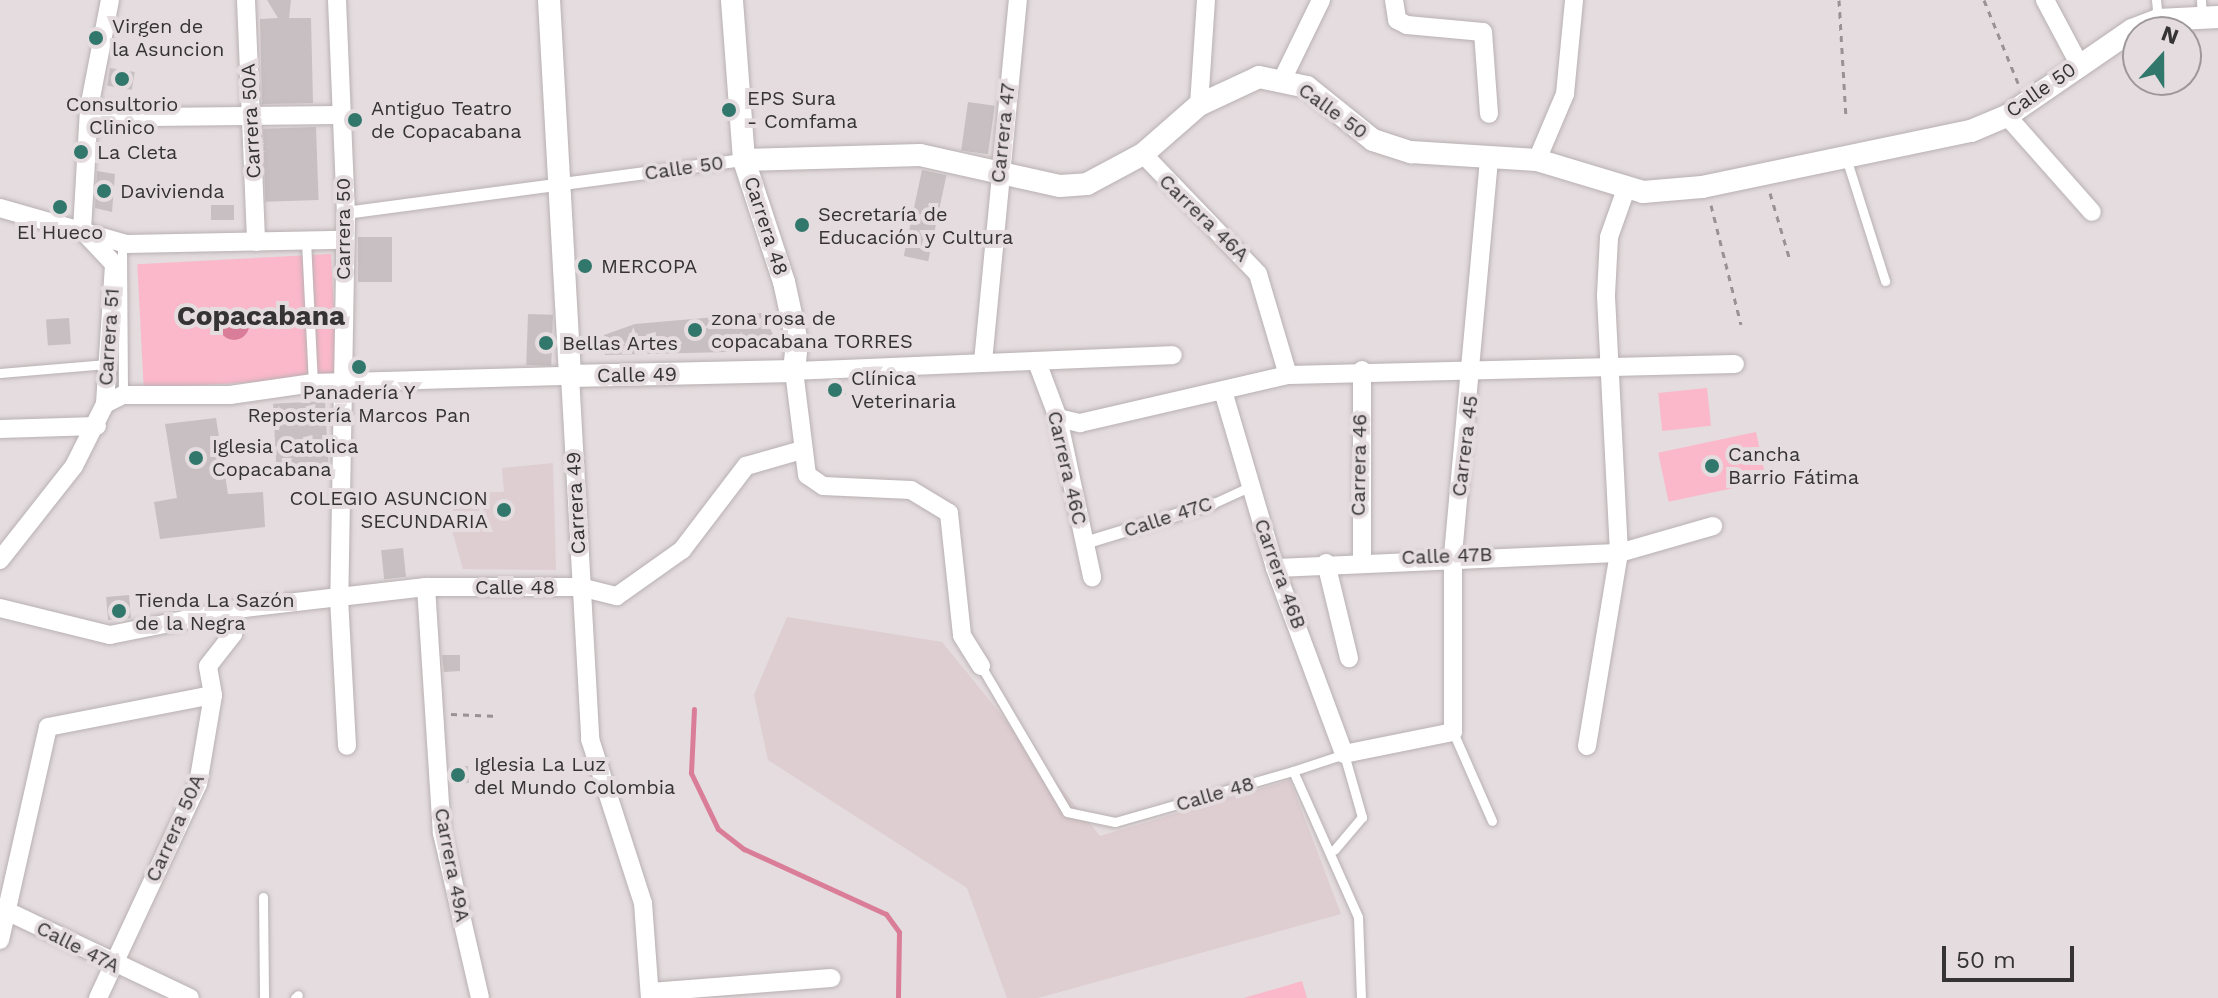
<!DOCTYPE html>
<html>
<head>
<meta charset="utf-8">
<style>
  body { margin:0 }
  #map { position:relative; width:2218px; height:998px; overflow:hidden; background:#e4dcde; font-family:"Work Sans",sans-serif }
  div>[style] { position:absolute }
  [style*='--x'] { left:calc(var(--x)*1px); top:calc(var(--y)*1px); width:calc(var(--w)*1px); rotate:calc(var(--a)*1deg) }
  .built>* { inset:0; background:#decdd1 }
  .green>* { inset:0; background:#fab8ca; transform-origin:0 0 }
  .water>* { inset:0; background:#da7d99 }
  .round { border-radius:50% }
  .stream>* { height:5px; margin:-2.5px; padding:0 2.5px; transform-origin:2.5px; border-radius:2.5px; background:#da7d99 }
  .building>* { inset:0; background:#c7bfc1; transform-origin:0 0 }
  .path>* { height:3px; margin-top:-1.5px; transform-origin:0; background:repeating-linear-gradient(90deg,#989293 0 6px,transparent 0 12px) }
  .roads { filter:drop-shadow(0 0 2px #b8b0b2) drop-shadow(0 0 2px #b8b0b2) }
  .service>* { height:9px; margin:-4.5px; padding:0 4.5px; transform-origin:4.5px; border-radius:4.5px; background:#fff }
  .pedestrian>* { height:12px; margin:-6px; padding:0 6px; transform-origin:6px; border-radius:6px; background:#fff }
  .minor>* { height:18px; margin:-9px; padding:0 9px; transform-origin:9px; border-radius:9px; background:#fff }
  .tertiary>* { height:22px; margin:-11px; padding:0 11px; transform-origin:11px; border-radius:11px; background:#fff }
  .dots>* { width:22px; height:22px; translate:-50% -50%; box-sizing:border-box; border:4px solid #e4dcde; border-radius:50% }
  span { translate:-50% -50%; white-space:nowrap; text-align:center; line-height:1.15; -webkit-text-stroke:8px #e4dcde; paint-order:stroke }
  .poi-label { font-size:20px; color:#363334 }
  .left { translate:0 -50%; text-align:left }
  .right { translate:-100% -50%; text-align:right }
  .street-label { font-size:20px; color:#363334 }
  .district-label { font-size:28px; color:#363334; font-weight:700 }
  .north { position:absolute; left:2122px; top:16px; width:80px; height:80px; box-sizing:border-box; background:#e4dcde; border:2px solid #9e989a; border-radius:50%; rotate:21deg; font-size:22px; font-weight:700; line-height:32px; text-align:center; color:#363334 }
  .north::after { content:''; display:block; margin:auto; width:28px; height:36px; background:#32776c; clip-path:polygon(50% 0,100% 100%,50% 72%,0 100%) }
  .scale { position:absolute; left:1942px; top:946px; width:132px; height:36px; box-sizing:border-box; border:4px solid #363334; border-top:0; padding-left:10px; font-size:24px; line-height:28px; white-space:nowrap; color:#363334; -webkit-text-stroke:6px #e4dcde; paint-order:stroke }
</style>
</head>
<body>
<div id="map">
  <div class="built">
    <i style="clip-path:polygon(553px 463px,556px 570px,463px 569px,451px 527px,456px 493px,504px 492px,502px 468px)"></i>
    <i style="clip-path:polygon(787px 617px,942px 642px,1100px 836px,1290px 780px,1341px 914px,1038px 998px,1007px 998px,967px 888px,768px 760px,754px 695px)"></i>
  </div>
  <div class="green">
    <i style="left:331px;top:254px;width:124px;height:194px;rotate:87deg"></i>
    <i style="left:1707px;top:388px;width:38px;height:49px;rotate:84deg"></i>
    <i style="left:1756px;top:432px;width:50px;height:100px;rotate:78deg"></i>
    <i style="clip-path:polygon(1302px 981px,1307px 998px,1244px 998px)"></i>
  </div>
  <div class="water">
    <i class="round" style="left:219px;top:310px;width:30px;height:30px"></i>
  </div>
  <div class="stream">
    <i style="--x:694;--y:709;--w:64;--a:92.7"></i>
    <i style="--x:691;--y:773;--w:62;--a:64.3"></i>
    <i style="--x:718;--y:829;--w:33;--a:38"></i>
    <i style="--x:744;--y:849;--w:156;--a:24.6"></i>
    <i style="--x:886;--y:914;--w:22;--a:54"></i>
    <i style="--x:899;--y:932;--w:66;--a:90.9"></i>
  </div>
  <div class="building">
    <i style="clip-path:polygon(267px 0,291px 0,289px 18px,311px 18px,313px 103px,262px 104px,260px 19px,278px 18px)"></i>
    <i style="left:110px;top:68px;width:25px;height:18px;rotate:9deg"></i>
    <i style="left:968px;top:102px;width:27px;height:49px;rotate:8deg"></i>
    <i style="left:316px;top:127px;width:73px;height:53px;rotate:88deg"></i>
    <i style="left:922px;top:170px;width:25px;height:88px;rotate:12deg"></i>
    <i style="clip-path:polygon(97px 171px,115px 174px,112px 212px,95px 208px)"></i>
    <i style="left:211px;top:205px;width:23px;height:15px"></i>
    <i style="left:392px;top:237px;width:45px;height:34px;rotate:90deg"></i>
    <i style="clip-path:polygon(762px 313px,775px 338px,735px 341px,727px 352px,605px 355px,604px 335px,635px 324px)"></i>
    <i style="left:528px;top:314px;width:25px;height:51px;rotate:2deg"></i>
    <i style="left:69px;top:318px;width:26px;height:23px;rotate:86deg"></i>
    <i style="left:843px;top:381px;width:14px;height:18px;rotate:78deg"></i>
    <i style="left:325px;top:401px;width:69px;height:52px;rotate:87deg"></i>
    <i style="clip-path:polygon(216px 418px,228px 494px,263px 492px,265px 527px,160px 539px,154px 502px,177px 498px,165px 424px)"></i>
    <i style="left:403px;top:548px;width:29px;height:22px;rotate:84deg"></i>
    <i style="left:129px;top:595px;width:23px;height:23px;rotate:85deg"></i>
    <i style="clip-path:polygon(442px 655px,460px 655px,460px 671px,444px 672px)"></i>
    <i style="left:468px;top:766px;width:17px;height:18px;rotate:87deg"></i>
  </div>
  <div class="path">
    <i style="--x:1839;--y:0;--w:119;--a:86.6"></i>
    <i style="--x:1984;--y:0;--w:90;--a:67.7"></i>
    <i style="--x:1770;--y:193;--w:70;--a:73.4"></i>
    <i style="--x:1711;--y:205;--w:123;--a:75.9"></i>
    <i style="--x:451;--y:714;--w:48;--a:2.4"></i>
  </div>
  <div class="roads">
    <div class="service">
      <i style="--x:2156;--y:0;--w:20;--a:84"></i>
      <i style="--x:2201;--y:0;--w:17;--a:87"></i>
      <i style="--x:1847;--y:161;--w:126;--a:72.4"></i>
      <i style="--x:306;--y:241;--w:142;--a:87.2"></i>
      <i style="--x:122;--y:250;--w:145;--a:89.6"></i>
      <i style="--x:0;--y:373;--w:107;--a:-4.8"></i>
      <i style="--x:1212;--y:504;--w:41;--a:-24.7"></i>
      <i style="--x:981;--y:666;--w:169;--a:59.5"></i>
      <i style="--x:1067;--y:812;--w:49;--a:11.8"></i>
      <i style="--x:1115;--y:822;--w:185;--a:-16"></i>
      <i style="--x:1293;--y:771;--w:160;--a:66"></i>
      <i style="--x:1358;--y:917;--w:81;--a:87.9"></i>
      <i style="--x:1453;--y:732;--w:97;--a:66.3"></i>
      <i style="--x:1293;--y:771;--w:54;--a:-18.4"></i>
      <i style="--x:1344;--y:754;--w:66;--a:74.1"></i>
      <i style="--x:1362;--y:817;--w:43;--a:130.3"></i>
      <i style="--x:263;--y:897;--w:101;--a:89.4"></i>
      <i style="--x:295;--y:998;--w:4;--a:-45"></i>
    </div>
    <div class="pedestrian">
      <i style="--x:346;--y:213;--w:402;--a:-7.6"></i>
      <i style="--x:1085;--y:543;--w:133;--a:-17.1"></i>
    </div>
    <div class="minor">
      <i style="--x:246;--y:0;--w:242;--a:87.6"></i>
      <i style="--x:337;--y:0;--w:213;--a:87.6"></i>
      <i style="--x:346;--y:213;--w:385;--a:91"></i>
      <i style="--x:339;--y:598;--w:148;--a:86.9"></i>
      <i style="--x:1394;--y:0;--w:20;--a:81"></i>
      <i style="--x:1397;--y:20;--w:11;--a:27"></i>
      <i style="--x:1407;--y:25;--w:76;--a:5.3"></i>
      <i style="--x:1483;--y:32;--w:82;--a:85.8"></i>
      <i style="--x:2045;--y:0;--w:72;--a:62"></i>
      <i style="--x:1283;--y:78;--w:87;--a:-64"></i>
      <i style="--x:1199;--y:105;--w:105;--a:-86.2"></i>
      <i style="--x:89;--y:108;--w:63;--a:8.3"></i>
      <i style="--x:151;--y:117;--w:187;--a:-0.6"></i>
      <i style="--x:2007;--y:116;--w:128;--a:48.5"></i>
      <i style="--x:1143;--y:154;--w:166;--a:46.2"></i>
      <i style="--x:1258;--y:274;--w:105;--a:73.5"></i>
      <i style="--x:1537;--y:160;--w:72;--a:-67"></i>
      <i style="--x:1565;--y:94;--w:94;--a:-84.5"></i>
      <i style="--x:0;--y:208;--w:131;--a:15.9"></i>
      <i style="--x:126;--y:244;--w:218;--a:-1.1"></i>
      <i style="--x:82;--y:230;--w:122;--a:-86.7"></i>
      <i style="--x:89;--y:108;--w:110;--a:-79"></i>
      <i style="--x:983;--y:362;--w:364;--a:-84.5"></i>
      <i style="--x:1037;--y:362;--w:60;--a:69.4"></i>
      <i style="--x:1058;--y:418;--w:163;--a:77.9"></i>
      <i style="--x:1223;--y:391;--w:184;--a:73.6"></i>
      <i style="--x:1275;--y:568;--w:198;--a:69.6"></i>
      <i style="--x:1344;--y:754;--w:111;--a:-11.4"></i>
      <i style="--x:1453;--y:732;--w:177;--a:-90"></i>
      <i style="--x:1453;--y:555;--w:396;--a:-84.8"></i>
      <i style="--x:105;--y:404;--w:20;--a:-27"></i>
      <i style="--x:123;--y:395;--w:107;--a:0"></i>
      <i style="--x:230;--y:395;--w:84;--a:-8.2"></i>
      <i style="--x:313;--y:383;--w:257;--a:-1.6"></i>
      <i style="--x:570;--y:376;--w:364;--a:86.8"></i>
      <i style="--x:590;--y:739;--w:172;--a:72.1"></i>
      <i style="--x:643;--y:903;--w:95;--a:85.8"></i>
      <i style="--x:1058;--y:418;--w:23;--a:13"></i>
      <i style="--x:1080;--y:423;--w:213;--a:-13"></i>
      <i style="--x:1288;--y:375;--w:447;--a:-1.4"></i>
      <i style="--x:0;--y:429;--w:97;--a:-1.8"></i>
      <i style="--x:0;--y:560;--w:120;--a:-51.8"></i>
      <i style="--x:74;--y:466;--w:69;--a:-63.4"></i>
      <i style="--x:105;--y:404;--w:140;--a:-86.3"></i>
      <i style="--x:114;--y:264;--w:47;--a:-133.3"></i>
      <i style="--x:1362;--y:560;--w:190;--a:-90"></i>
      <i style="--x:1326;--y:563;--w:98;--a:76.4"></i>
      <i style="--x:1275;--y:568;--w:344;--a:-2.5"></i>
      <i style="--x:1619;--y:553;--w:98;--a:-16"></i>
      <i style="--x:426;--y:587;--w:247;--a:86.3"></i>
      <i style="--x:442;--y:833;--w:169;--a:77"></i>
      <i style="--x:0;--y:608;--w:113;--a:13.8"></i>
      <i style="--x:110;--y:635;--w:137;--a:-11.4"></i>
      <i style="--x:244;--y:608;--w:183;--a:-6.6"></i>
      <i style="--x:426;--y:587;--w:154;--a:0"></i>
      <i style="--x:580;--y:587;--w:38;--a:14"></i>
      <i style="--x:617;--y:596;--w:80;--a:-35.3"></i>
      <i style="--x:682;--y:550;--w:106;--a:-52.7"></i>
      <i style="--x:746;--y:466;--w:54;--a:-16.1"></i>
      <i style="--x:981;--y:666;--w:36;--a:-122"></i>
      <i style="--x:962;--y:635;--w:123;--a:-96.1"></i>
      <i style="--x:949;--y:513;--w:44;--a:-148.8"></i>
      <i style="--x:911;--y:490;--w:88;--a:-177.4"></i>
      <i style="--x:823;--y:486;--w:19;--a:-145"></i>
      <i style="--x:807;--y:475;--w:105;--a:-97.1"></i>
      <i style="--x:794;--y:371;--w:379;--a:-2.4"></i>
      <i style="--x:1587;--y:746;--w:196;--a:-80.6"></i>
      <i style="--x:1619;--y:553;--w:258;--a:-92.9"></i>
      <i style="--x:1606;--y:295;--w:58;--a:-87"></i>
      <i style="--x:1609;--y:237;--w:51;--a:-70.5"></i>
      <i style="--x:11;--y:913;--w:198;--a:25.4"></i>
      <i style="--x:0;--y:940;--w:218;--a:-77.3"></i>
      <i style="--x:48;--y:727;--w:168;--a:-11"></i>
      <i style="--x:650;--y:992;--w:182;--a:-4.4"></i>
      <i style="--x:98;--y:998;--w:236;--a:-65"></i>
      <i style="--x:198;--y:784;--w:90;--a:-80.4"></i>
      <i style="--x:213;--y:695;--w:29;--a:-100"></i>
      <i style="--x:208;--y:666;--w:41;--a:-52"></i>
      <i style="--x:233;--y:634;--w:24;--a:-102"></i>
    </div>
    <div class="tertiary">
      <i style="--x:549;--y:0;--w:377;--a:86.8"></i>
      <i style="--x:570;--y:376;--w:224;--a:-1.3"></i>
      <i style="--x:794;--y:371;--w:29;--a:-84"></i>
      <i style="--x:797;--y:342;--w:61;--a:-102.2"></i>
      <i style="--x:784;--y:282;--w:128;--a:-108.2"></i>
      <i style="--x:744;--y:160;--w:160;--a:-94.3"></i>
      <i style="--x:744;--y:160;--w:176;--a:-1.6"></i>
      <i style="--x:920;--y:155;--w:143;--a:12.5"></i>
      <i style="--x:1060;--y:186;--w:27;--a:-4"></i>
      <i style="--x:1087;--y:184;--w:64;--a:-28.2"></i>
      <i style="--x:1143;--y:154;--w:74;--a:-41.2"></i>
      <i style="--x:1199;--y:105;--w:66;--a:-25"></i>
      <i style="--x:1259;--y:77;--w:49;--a:11.8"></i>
      <i style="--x:1307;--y:87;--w:85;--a:38.8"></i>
      <i style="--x:1373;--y:140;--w:40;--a:18"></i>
      <i style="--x:1411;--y:152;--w:126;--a:3.6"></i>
      <i style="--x:1537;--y:160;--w:111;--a:16.8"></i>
      <i style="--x:1643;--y:192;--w:59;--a:-4.8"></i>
      <i style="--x:1702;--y:187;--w:275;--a:-11.8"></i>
      <i style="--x:1971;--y:131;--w:39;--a:-23"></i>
      <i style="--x:2007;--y:116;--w:152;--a:-34.5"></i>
      <i style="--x:2132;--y:30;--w:28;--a:-21"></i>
      <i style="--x:2158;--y:20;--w:60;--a:-2.9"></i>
    </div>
  </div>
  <div class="dots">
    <i style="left:96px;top:38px;background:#32776c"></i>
    <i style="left:122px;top:79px;background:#32776c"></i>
    <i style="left:729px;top:110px;background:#32776c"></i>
    <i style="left:355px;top:120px;background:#32776c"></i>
    <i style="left:81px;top:152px;background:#32776c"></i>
    <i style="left:104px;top:191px;background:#32776c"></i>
    <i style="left:60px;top:207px;background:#32776c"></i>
    <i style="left:802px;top:225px;background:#32776c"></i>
    <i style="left:585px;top:266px;background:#32776c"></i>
    <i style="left:695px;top:330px;background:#32776c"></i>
    <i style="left:546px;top:343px;background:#32776c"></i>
    <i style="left:359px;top:367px;background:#32776c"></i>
    <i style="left:835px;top:390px;background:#32776c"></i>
    <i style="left:196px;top:458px;background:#32776c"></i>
    <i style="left:1712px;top:466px;background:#32776c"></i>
    <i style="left:504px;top:510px;background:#32776c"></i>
    <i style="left:119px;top:611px;background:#32776c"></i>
    <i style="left:458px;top:775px;background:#32776c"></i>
  </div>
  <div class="poi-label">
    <span class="left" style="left:112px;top:38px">Virgen de<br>la Asuncion</span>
    <span class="left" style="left:747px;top:110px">EPS Sura<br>- Comfama</span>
    <span style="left:122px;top:116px">Consultorio<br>Clinico</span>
    <span class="left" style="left:371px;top:120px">Antiguo Teatro<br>de Copacabana</span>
    <span class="left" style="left:97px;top:152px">La Cleta</span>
    <span class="left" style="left:120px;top:191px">Davivienda</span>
    <span class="left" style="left:818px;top:226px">Secretaría de<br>Educación y Cultura</span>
    <span style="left:60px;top:232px">El Hueco</span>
    <span class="left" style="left:601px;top:266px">MERCOPA</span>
    <span class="left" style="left:711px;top:330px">zona rosa de<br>copacabana TORRES</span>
    <span class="left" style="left:562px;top:343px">Bellas Artes</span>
    <span class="left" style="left:851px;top:390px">Clínica<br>Veterinaria</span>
    <span style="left:359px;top:404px">Panadería Y<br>Repostería Marcos Pan</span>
    <span class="left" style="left:212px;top:458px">Iglesia Catolica<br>Copacabana</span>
    <span class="left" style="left:1728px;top:466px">Cancha<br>Barrio Fátima</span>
    <span class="right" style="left:488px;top:510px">COLEGIO ASUNCION<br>SECUNDARIA</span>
    <span class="left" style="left:135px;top:612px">Tienda La Sazón<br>de la Negra</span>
    <span class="left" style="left:474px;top:776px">Iglesia La Luz<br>del Mundo Colombia</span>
  </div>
  <div class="street-label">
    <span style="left:2041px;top:90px;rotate:-35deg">Calle 50</span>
    <span style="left:1333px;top:111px;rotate:36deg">Calle 50</span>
    <span style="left:251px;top:121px;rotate:-93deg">Carrera 50A</span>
    <span style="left:1003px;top:133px;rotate:-84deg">Carrera 47</span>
    <span style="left:684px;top:168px;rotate:-8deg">Calle 50</span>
    <span style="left:1204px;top:218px;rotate:44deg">Carrera 46A</span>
    <span style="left:766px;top:226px;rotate:72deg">Carrera 48</span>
    <span style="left:343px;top:229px;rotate:-90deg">Carrera 50</span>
    <span style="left:109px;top:337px;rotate:-86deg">Carrera 51</span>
    <span style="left:637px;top:375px;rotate:-1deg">Calle 49</span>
    <span style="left:1465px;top:446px;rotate:-83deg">Carrera 45</span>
    <span style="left:1359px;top:465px;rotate:-89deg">Carrera 46</span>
    <span style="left:1067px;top:468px;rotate:77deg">Carrera 46C</span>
    <span style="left:576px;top:503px;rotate:-93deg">Carrera 49</span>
    <span style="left:1168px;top:517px;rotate:-18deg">Calle 47C</span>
    <span style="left:1447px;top:556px;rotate:-2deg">Calle 47B</span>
    <span style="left:1280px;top:574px;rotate:70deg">Carrera 46B</span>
    <span style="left:515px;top:587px">Calle 48</span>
    <span style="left:1215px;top:794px;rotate:-16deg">Calle 48</span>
    <span style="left:175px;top:828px;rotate:-66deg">Carrera 50A</span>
    <span style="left:452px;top:865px;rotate:79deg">Carrera 49A</span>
    <span style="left:78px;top:947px;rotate:27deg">Calle 47A</span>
  </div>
  <div class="district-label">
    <span style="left:261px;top:316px">Copacabana</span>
  </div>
  <div class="north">N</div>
  <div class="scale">50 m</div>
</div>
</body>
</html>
